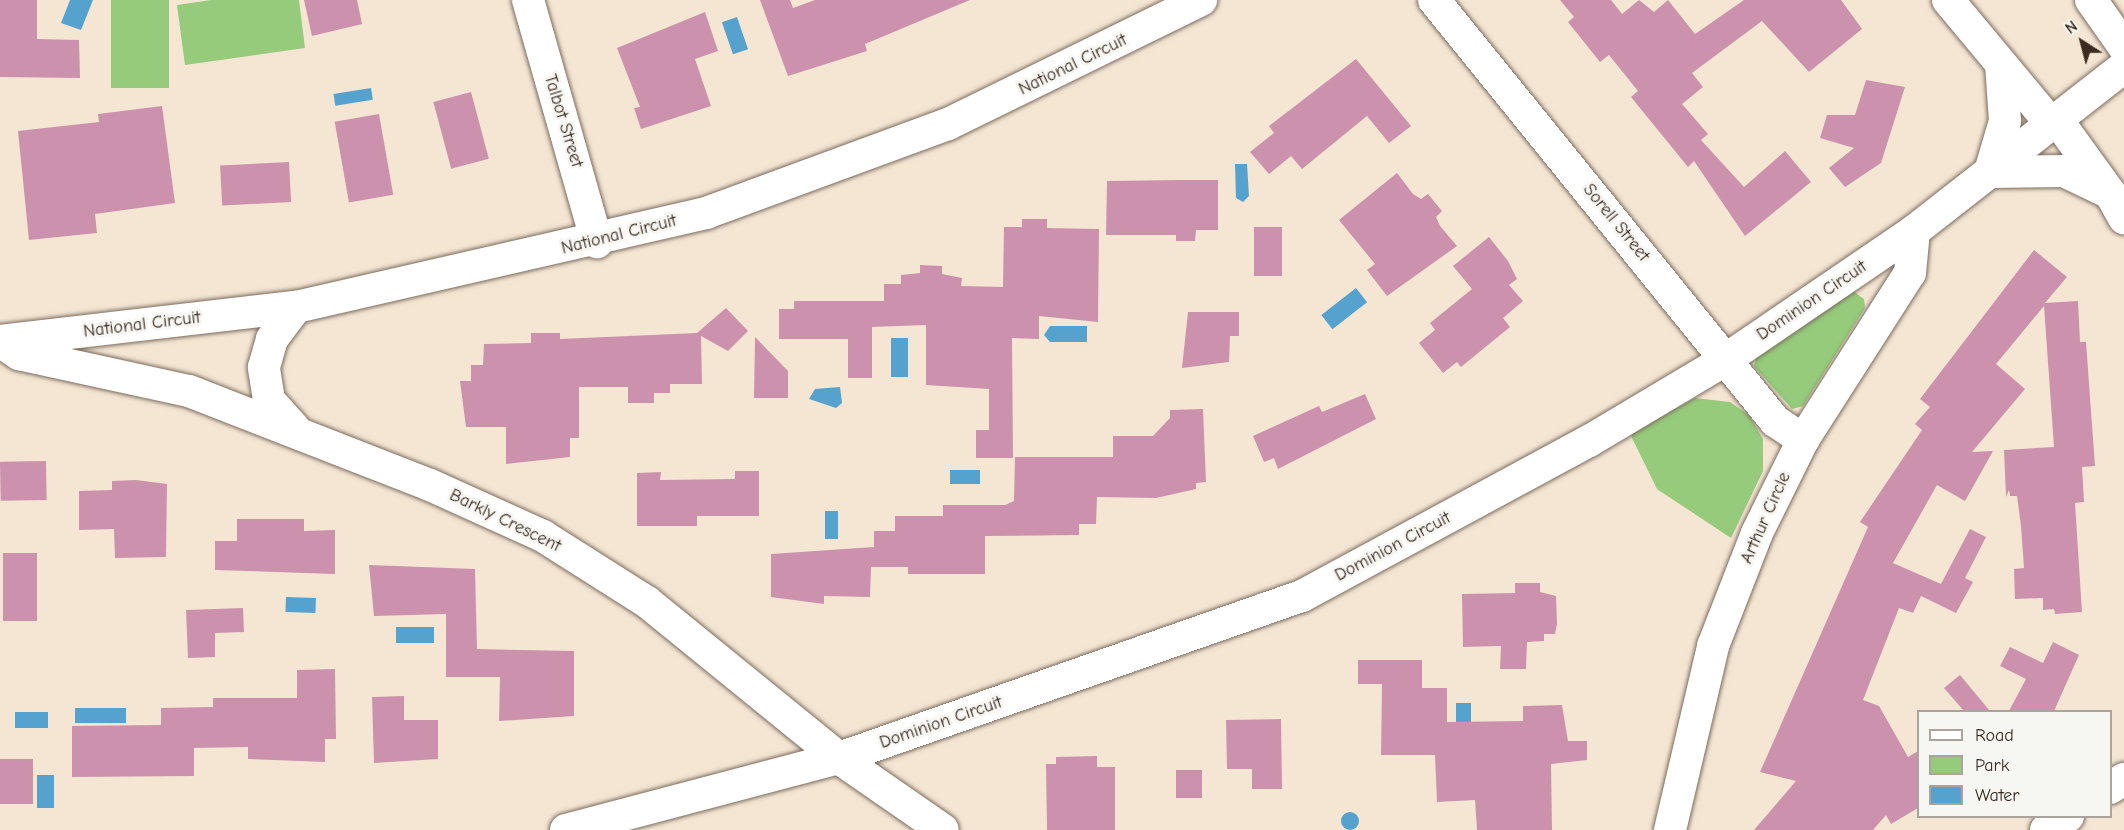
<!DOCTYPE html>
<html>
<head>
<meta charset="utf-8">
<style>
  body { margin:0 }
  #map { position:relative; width:2124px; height:830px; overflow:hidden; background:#f5e6d4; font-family:"Comic Neue",sans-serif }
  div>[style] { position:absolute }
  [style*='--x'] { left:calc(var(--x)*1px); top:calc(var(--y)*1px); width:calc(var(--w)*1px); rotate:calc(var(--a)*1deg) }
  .green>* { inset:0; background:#96cb7c; transform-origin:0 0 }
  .water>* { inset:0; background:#56a2cf; transform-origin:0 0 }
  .round { border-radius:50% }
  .building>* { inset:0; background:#cc92ad; transform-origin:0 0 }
  .roads { filter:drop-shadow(0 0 2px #7c6c5e) drop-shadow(0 0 2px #7c6c5e) }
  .minor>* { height:32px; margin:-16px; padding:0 16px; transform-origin:16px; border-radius:16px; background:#fff }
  span { translate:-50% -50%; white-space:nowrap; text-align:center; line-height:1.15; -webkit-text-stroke:6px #f6f6f2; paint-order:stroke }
  .street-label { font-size:18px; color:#3b2a1e }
  .legend { position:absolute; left:1917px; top:710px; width:195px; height:108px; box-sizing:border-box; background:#f6f6f2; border:2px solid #aba49d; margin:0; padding:8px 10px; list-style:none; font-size:18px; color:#3b2a1e }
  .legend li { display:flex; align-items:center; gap:12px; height:30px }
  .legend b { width:30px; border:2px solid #aba49d }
  .north { position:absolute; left:2052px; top:12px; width:60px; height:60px; -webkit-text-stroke:4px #f6f6f2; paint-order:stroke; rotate:324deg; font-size:16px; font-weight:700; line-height:24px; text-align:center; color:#3b2a1e }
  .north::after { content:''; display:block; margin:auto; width:21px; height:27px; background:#3b2a1e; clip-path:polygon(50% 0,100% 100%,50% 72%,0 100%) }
</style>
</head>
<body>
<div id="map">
  <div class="green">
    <i style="left:111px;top:0;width:58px;height:88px"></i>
    <i style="clip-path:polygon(211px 0,299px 0,305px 48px,185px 65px,177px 5px)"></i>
    <i style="clip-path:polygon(1853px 291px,1864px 299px,1865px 308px,1803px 406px,1792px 409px,1754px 366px,1756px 356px)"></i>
    <i style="clip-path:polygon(1695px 398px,1730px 402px,1749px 415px,1763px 439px,1763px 471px,1731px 538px,1657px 489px,1632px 438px,1631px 433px)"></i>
  </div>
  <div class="water">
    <i style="clip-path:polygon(70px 0,93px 0,81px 30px,61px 23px)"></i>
    <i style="left:737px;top:17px;width:34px;height:16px;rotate:71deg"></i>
    <i style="left:371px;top:88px;width:12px;height:38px;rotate:81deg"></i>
    <i style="clip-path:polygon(1235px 164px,1247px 164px,1249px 196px,1243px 202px,1236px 198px)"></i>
    <i style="left:1356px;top:288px;width:18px;height:44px;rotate:52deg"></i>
    <i style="clip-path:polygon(1050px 326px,1087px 326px,1087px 342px,1050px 342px,1044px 335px)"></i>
    <i style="left:891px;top:338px;width:17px;height:39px"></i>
    <i style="clip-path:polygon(840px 387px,842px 403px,836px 408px,809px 399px,815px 389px)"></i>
    <i style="left:950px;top:470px;width:30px;height:14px"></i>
    <i style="left:825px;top:511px;width:13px;height:28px"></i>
    <i style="left:286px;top:597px;width:30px;height:15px;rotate:2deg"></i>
    <i style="left:396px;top:627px;width:38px;height:16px"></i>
    <i style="left:1471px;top:703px;width:50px;height:15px;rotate:90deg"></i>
    <i style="left:75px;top:708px;width:51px;height:15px"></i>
    <i style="left:15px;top:712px;width:33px;height:16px"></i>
    <i style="left:54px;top:775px;width:33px;height:17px;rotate:90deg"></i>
    <i class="round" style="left:1341px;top:812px;width:18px;height:18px"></i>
  </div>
  <div class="building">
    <i style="clip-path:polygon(0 0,37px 0,37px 39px,79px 40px,80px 78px,0 77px)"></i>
    <i style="clip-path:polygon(304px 0,357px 0,362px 24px,312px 36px)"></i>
    <i style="clip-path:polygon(760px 0,790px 0,793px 8px,815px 0,970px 0,865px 44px,867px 51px,788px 76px)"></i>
    <i style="clip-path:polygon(1560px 0,1611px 0,1622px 14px,1639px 0,1654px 12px,1668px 0,1695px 34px,1744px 0,1841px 0,1862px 29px,1809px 72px,1762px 21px,1692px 73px,1703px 87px,1682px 104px,1708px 134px,1701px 140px,1744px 187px,1785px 151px,1811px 182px,1745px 236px,1694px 161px,1688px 167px,1631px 97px,1638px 91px,1609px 55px,1600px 62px,1568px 22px,1574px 17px)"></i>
    <i style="clip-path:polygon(705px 12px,718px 51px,695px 59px,711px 106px,641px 129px,634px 108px,640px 107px,617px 48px)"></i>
    <i style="clip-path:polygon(1356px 59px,1411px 126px,1389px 143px,1367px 116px,1302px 169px,1291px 156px,1269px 174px,1250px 152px,1274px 133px,1269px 126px)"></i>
    <i style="clip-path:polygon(1866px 80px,1905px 87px,1881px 163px,1845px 187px,1829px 168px,1854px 148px,1820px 138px,1827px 115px,1855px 115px)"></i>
    <i style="left:471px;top:92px;width:69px;height:39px;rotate:75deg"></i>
    <i style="clip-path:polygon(162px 106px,175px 203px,95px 214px,97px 233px,29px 240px,18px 131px,99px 122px,98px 114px)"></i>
    <i style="left:379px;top:114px;width:82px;height:45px;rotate:80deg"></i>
    <i style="left:289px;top:162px;width:40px;height:69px;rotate:87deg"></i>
    <i style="clip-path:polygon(1397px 173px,1413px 194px,1421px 199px,1428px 194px,1442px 211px,1436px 217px,1440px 226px,1457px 246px,1387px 296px,1367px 270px,1375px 264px,1339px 220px)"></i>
    <i style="clip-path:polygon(1178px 180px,1218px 180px,1218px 230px,1196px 230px,1195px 241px,1176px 241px,1176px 235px,1106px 235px,1107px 181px)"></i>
    <i style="clip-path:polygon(1022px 219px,1047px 219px,1047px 228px,1099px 229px,1098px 322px,1039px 316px,1039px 339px,1012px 338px,1013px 458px,976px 458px,976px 430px,989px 430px,989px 389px,926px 385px,926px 325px,872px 327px,872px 378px,848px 378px,848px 339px,779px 339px,779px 309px,794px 309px,794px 301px,884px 301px,884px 284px,901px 284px,901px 275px,920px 273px,920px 265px,942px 266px,942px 274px,962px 278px,961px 286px,1003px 287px,1004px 227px,1022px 227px)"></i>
    <i style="left:1254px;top:227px;width:28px;height:49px"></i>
    <i style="clip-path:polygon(1489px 237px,1508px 261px,1517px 279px,1509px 285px,1523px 301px,1503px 318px,1510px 327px,1461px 367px,1457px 362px,1443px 373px,1419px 343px,1435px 330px,1430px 323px,1472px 289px,1453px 266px)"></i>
    <i style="clip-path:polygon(2034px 250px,2067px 277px,2045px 303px,2078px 301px,2080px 342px,2086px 342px,2095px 466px,2082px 467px,2084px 502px,2075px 503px,2082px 612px,2055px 614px,2054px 609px,2043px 610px,2043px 598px,2015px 599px,2014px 569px,2024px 568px,2021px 526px,2017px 496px,2010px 496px,2009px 490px,2006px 497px,2004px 450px,2054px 447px,2044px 306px,1996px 364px,2025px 389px,1972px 452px,1993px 451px,1965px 501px,1937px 485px,1893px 563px,1941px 584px,1970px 529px,1986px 537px,1965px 578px,1973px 582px,1956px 613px,1921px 596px,1913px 613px,1899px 608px,1863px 700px,1879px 706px,1908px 757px,1918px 751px,1918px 808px,1891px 824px,1886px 815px,1873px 830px,1754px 830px,1796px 781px,1760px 772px,1868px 527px,1860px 522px,1922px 430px,1915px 424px,1930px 407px,1920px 399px)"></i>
    <i style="clip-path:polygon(726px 308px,748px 331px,728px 351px,701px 336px,702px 384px,670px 384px,670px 393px,654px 393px,654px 403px,628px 403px,628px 387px,579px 387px,579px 438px,570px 438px,570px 457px,506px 464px,506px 427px,466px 427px,460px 381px,471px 381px,471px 365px,483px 365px,484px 344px,531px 343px,531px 333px,560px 333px,560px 339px,697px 333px)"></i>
    <i style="clip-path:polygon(1188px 312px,1239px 312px,1239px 336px,1230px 336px,1229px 362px,1182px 368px)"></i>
    <i style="clip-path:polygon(755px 337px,788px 371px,788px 398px,754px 398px)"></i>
    <i style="clip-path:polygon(1365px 394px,1376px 419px,1278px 469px,1274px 458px,1264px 462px,1253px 436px,1319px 406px,1322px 412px)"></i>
    <i style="clip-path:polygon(1203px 409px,1206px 482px,1196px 483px,1196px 489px,1156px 498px,1097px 497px,1096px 524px,1079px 524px,1079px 535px,985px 536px,985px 574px,908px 574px,908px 567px,871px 567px,870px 597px,824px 596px,824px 604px,771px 597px,771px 554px,874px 547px,874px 531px,895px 531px,895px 516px,943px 516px,943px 505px,1005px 505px,1014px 501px,1015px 457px,1113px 457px,1113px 436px,1153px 436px,1170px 418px,1170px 410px)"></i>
    <i style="left:46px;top:461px;width:39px;height:46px;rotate:89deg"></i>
    <i style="clip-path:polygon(735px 471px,759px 471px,759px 516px,697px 516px,697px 526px,637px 526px,637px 473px,661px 472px,660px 480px,735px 479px)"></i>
    <i style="clip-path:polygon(136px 480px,167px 484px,166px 557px,115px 558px,114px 529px,79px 530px,79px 491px,112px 490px,112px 481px)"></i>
    <i style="clip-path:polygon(237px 519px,304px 519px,304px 531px,335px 530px,335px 574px,215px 570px,215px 541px,237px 541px)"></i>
    <i style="left:3px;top:553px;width:34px;height:68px"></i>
    <i style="clip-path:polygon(369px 565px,475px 569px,477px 649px,574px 651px,574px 716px,499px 721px,500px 677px,446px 677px,446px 614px,374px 616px)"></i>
    <i style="clip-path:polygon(1515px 583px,1540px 583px,1540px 592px,1556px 596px,1557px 624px,1555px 634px,1544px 634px,1544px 641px,1527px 642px,1526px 669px,1500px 669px,1501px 646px,1463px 647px,1462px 594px,1515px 593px)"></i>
    <i style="clip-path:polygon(243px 608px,244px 632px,215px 633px,215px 657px,188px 658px,186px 610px)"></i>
    <i style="clip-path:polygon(2053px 642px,2079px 655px,2054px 711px,2009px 711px,2026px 679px,2000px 666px,2010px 647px,2043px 663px)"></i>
    <i style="clip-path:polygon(1358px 660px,1422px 660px,1422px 688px,1447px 688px,1447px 722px,1523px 721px,1523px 706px,1562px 705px,1568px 741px,1587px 741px,1587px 760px,1551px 764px,1552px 830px,1477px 830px,1475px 800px,1437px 802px,1435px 755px,1381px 755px,1382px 684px,1358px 684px)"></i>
    <i style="clip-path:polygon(335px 669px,336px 739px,325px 739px,325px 762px,248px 759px,248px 747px,194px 748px,194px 776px,72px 777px,72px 726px,161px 725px,161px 708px,213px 707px,213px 698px,297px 698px,297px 670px)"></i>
    <i style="clip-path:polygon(1960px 675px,1990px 711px,1964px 711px,1944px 688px)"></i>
    <i style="clip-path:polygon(404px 696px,404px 720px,438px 720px,438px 759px,374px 763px,372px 697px)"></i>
    <i style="clip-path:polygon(1281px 719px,1282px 789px,1252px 789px,1252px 769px,1227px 769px,1226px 720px)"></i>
    <i style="clip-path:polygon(1097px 756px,1097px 767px,1115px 767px,1115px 830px,1047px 830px,1046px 764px,1056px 764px,1056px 757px)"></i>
    <i style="left:0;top:759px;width:33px;height:45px"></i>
    <i style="left:1176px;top:770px;width:26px;height:28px"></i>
  </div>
  <div class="roads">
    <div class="minor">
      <i style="--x:528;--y:0;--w:252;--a:74.1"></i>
      <i style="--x:1434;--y:0;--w:542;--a:50.99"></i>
      <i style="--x:1775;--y:421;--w:34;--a:34"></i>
      <i style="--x:1948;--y:0;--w:163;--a:50.2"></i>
      <i style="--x:2091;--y:0;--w:57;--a:54.9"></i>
      <i style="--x:2001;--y:64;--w:57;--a:86"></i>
      <i style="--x:2005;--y:121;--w:53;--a:106.4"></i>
      <i style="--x:1990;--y:172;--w:74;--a:-0.8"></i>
      <i style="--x:2064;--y:171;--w:51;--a:25.6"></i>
      <i style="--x:2110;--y:193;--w:29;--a:61"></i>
      <i style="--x:2058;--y:121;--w:84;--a:54.2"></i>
      <i style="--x:0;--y:341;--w:298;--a:-6.6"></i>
      <i style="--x:296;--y:307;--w:421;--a:-12.9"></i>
      <i style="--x:706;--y:213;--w:258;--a:-20.2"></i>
      <i style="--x:948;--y:124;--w:282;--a:-26.1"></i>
      <i style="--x:1;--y:342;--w:22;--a:34"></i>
      <i style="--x:19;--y:354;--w:174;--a:12.3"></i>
      <i style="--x:189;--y:391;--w:259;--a:21.3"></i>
      <i style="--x:430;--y:485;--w:124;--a:24.3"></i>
      <i style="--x:543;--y:536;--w:123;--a:32.4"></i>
      <i style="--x:647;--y:602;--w:247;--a:39.1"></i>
      <i style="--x:839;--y:758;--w:126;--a:34.7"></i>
      <i style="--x:294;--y:428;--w:38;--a:-132"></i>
      <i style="--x:269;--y:400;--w:33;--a:-99"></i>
      <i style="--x:264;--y:367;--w:29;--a:-74"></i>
      <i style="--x:272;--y:339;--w:40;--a:-53"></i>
      <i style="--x:2110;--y:788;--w:17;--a:-33"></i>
      <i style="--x:566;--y:830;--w:282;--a:-14.8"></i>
      <i style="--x:839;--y:758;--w:491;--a:-19.3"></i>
      <i style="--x:1302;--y:596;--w:326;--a:-28.4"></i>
      <i style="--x:1589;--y:441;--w:158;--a:-30.8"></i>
      <i style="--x:1725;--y:360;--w:229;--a:-34.3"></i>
      <i style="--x:1914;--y:231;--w:266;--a:-38"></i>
      <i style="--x:1670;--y:830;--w:189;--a:-76.8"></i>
      <i style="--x:1713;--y:646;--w:121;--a:-68.7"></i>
      <i style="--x:1757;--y:533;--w:104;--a:-63.7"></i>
      <i style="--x:1803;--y:440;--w:198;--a:-57.4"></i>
      <i style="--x:1910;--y:273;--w:42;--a:-84.6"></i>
      <i style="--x:2046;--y:830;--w:26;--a:-32"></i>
    </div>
  </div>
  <div class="street-label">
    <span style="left:1073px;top:65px;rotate:-26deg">National Circuit</span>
    <span style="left:563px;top:121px;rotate:73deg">Talbot Street</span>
    <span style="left:1616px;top:223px;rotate:51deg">Sorell Street</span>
    <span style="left:619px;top:235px;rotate:-14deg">National Circuit</span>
    <span style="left:1812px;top:301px;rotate:-34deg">Dominion Circuit</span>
    <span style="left:142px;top:325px;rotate:-7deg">National Circuit</span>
    <span style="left:1766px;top:518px;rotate:-66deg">Arthur Circle</span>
    <span style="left:505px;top:521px;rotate:26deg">Barkly Crescent</span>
    <span style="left:1393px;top:547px;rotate:-28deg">Dominion Circuit</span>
    <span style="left:941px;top:723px;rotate:-19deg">Dominion Circuit</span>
  </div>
  <ul class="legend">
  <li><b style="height:8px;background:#fff"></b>Road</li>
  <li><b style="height:16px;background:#96cb7c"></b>Park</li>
  <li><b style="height:16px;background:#56a2cf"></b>Water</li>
  </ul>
  <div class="north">N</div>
</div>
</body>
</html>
